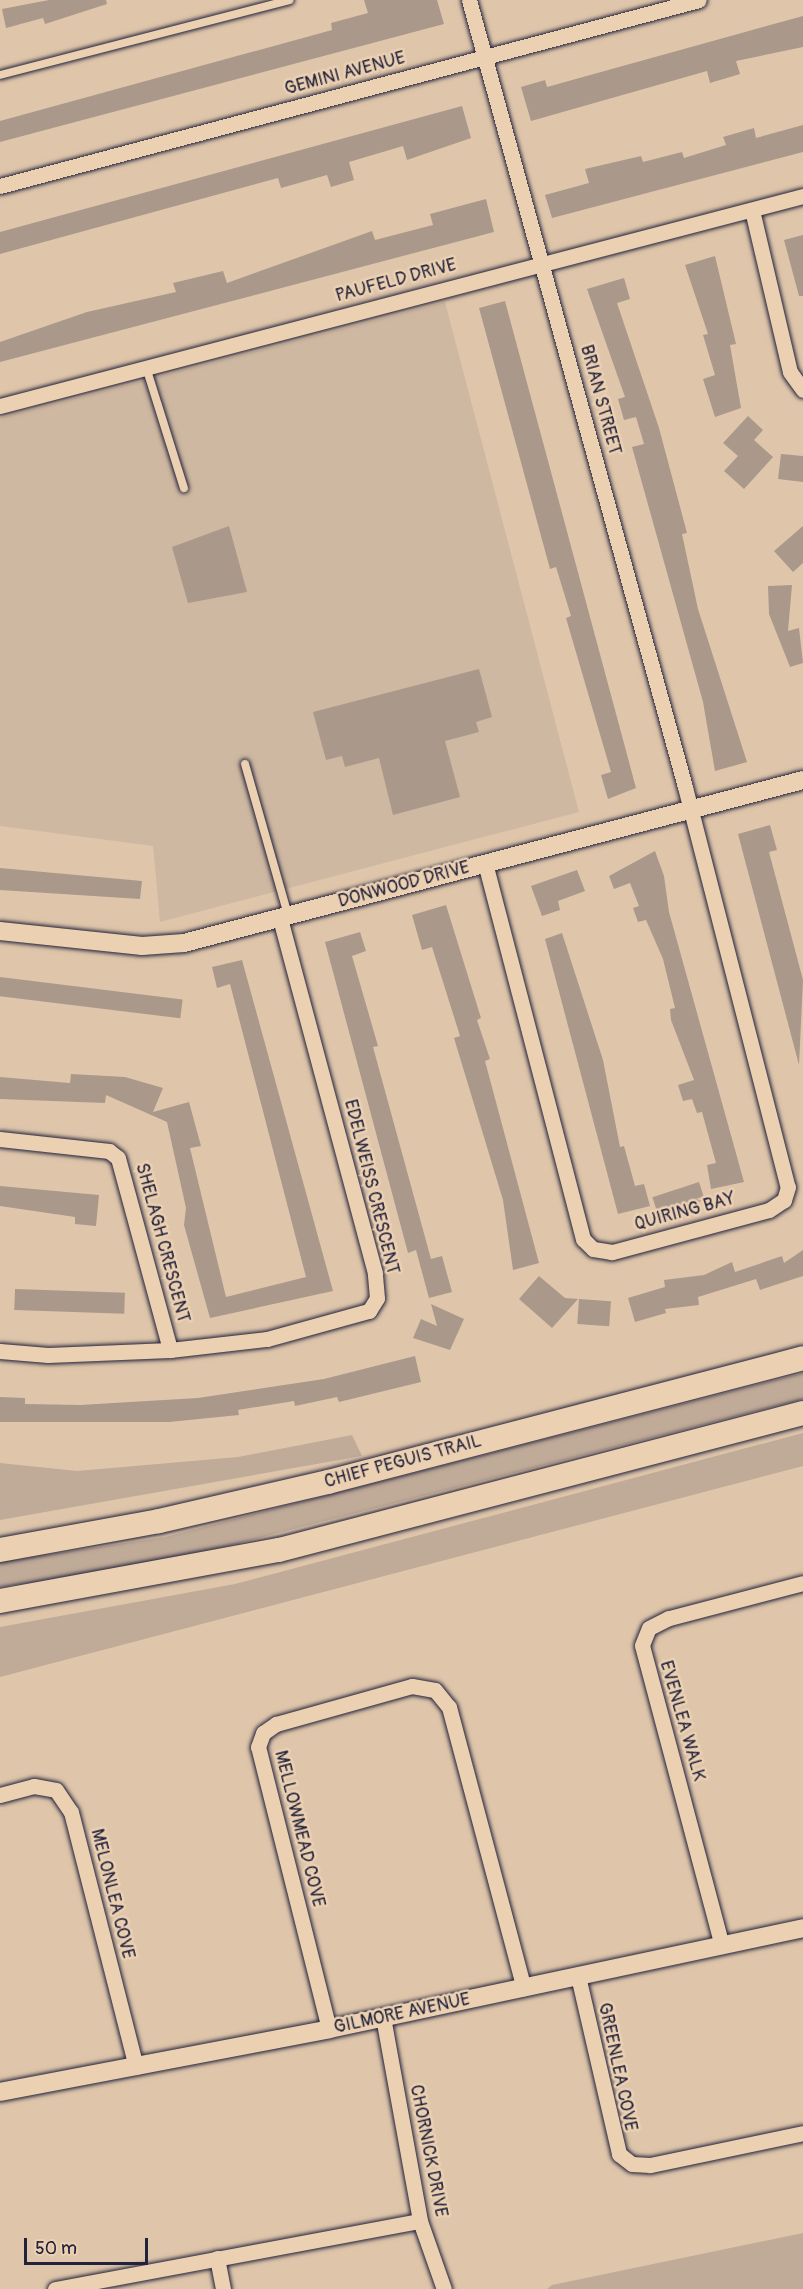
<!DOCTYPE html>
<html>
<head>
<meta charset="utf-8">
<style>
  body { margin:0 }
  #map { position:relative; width:803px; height:2289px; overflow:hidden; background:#dfc6ab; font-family:Pangolin,sans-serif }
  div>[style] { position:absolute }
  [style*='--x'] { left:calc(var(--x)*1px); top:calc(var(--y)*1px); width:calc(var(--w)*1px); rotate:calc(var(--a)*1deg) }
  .built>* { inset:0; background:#cfb8a1 }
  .green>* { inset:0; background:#c0aa98 }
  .building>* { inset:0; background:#aa988b; transform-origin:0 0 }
  .roads { filter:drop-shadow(0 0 2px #22223b) drop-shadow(0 0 2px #22223b) }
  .service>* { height:8px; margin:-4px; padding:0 4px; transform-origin:4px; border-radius:4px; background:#ebd0b2 }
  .minor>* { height:15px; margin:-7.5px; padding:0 7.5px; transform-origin:7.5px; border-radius:7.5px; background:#ebd0b2 }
  .tertiary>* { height:18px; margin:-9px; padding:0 9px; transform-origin:9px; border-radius:9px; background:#ebd0b2 }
  .primary>* { height:24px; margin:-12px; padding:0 12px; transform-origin:12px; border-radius:12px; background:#ebd0b2 }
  span { translate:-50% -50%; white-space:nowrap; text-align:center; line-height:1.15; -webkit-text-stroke:5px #ebd0b2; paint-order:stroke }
  .street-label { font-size:18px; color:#22223b }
  .scale { position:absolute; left:24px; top:2238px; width:124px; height:27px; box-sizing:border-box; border:3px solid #22223b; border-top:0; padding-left:8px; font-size:18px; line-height:21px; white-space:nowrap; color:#22223b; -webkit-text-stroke:4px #ebd0b2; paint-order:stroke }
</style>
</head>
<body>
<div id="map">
  <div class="built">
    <i style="clip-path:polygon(445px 302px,579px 812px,160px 922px,153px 846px,0 826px,0 418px)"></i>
  </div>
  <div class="green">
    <i style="clip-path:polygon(803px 1373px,803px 1399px,157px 1564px,0 1587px,0 1562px,165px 1537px)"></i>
    <i style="clip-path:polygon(803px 1433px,803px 1466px,0 1677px,0 1627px,235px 1584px)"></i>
    <i style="clip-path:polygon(352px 1435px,362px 1456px,0 1520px,0 1463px,77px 1471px,238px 1457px)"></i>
    <i style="clip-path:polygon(803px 2233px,803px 2289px,547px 2289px,552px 2285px)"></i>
  </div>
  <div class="building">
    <i style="clip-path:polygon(49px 0,106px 0,107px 4px,45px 24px,43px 18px,6px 28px,2px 9px)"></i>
    <i style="clip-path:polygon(364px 0,437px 0,444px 24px,0 142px,0 121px,332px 30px,331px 23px,368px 13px)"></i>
    <i style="clip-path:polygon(803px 16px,803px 47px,736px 61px,740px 74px,710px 83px,707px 71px,531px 121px,521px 87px,545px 80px,547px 87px)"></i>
    <i style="clip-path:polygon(462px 106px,471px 138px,407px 160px,403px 146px,349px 162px,354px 180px,331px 187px,327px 175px,281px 188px,278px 178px,0 254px,0 232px)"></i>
    <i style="clip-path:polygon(803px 125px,803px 152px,552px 218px,545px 195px,589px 183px,585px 169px,641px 156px,643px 162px,682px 152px,684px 158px,726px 145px,723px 137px,754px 128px,756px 138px)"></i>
    <i style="clip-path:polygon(486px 199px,494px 232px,0 362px,0 342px,87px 312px,176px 292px,173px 283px,223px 271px,227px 283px,372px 231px,375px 240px,433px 225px,430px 214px)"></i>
    <i style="clip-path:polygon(803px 235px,803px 296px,799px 296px,784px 240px)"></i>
    <i style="clip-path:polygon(715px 256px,736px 344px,730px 345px,741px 408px,715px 417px,703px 379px,715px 375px,703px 335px,708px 334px,685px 265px)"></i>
    <i style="clip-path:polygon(624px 278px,630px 299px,617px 303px,659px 428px,687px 533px,682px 534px,698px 609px,747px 762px,715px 771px,703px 702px,632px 447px,644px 444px,636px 417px,624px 420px,618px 399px,625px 397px,587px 289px)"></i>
    <i style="clip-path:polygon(505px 301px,636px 788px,608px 799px,601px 775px,611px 772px,566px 618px,571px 616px,556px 567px,550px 569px,479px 308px)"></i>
    <i style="clip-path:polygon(748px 416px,763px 430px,754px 440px,773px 457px,744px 489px,724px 471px,738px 456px,723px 443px)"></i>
    <i style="clip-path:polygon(781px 454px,803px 456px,803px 482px,778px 479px)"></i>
    <i style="clip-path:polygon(229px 526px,247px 592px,188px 603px,172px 547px)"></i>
    <i style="clip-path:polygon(803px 526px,803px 563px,793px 572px,774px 551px)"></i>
    <i style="clip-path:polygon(792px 585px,788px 631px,799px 628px,803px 663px,790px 667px,769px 614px,768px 586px)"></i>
    <i style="clip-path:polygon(479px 669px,492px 717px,476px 722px,479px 732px,445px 741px,460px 797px,393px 815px,379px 758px,345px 767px,342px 756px,326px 760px,313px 712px)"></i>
    <i style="clip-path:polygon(770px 825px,777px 850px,769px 852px,803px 980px,799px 1065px,738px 834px)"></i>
    <i style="clip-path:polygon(655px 851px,664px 876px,669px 912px,744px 1182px,711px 1189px,707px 1165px,716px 1163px,702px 1112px,697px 1113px,692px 1099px,683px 1101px,678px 1085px,694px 1080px,671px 1020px,670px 1009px,675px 1008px,663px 959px,646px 920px,638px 922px,633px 908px,639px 906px,630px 883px,614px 889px,609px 876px)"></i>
    <i style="clip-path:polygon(0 868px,142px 881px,140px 899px,0 890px)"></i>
    <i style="clip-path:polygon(577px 870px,585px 891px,558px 901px,560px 910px,542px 916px,531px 886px)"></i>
    <i style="clip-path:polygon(446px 905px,481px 1018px,477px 1020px,490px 1059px,485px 1061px,539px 1263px,513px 1270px,503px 1200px,454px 1038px,460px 1036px,432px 947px,422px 950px,412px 915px)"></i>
    <i style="clip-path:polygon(360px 932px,366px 951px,352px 956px,378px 1046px,373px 1047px,431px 1259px,442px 1256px,452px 1292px,429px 1298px,416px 1250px,408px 1253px,325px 942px)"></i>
    <i style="clip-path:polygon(562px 933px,603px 1060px,620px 1147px,624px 1146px,635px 1186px,644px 1184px,650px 1206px,618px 1214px,545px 939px)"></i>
    <i style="clip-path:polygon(242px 960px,333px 1291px,210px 1318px,184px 1225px,186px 1208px,167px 1122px,106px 1095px,105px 1103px,0 1099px,0 1077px,70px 1083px,71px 1074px,125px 1077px,163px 1088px,153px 1112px,189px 1102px,201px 1146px,190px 1148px,226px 1297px,306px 1277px,230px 984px,217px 988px,212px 967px)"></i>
    <i style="left:0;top:977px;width:184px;height:19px;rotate:7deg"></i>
    <i style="left:699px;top:1182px;width:19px;height:49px;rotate:72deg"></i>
    <i style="clip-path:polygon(0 1186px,99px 1195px,96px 1226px,75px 1224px,75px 1217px,0 1206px)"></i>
    <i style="clip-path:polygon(803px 1250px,803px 1276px,760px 1290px,756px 1279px,698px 1297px,699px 1305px,665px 1309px,666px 1313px,635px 1322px,628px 1298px,665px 1287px,664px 1280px,704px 1275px,732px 1262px,735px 1272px,782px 1256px,784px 1263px)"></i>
    <i style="clip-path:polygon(539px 1276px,565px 1298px,578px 1299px,552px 1328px,519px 1299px)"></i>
    <i style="left:15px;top:1289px;width:110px;height:21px;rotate:2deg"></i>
    <i style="left:579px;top:1299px;width:32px;height:25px;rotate:4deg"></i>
    <i style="clip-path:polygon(431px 1304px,464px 1319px,450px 1350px,413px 1338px,421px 1319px,437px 1326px)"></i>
    <i style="clip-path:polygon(415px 1356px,421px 1382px,339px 1402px,337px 1397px,295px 1406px,294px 1401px,238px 1410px,239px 1415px,169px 1422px,0 1422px,0 1397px,25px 1398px,25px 1404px,80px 1405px,198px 1398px,324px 1379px)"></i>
  </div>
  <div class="roads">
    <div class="service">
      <i style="--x:0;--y:75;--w:299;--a:-14.5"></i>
      <i style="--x:146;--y:367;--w:127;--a:72.6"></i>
      <i style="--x:245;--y:764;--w:157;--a:74.1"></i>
    </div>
    <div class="minor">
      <i style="--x:469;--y:0;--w:816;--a:74.65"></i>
      <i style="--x:685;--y:787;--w:413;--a:75.6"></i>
      <i style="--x:788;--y:1187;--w:14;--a:107"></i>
      <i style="--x:784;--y:1200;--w:18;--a:146"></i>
      <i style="--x:769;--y:1210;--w:163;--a:165"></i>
      <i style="--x:612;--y:1252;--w:19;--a:-171"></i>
      <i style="--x:593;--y:1249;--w:14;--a:-135"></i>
      <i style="--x:583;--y:1239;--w:388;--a:-104.6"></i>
      <i style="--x:0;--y:186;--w:723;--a:-14.9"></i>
      <i style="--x:752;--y:210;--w:166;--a:76.8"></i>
      <i style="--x:790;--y:372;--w:22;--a:54"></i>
      <i style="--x:0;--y:406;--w:830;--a:-14.66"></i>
      <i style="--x:0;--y:1139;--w:110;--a:6.3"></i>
      <i style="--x:109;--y:1151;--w:11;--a:38"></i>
      <i style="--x:118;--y:1158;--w:199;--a:74.8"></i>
      <i style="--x:0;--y:1351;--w:48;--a:4.8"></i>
      <i style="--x:48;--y:1355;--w:122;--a:-2.3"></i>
      <i style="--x:170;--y:1350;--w:98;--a:-6.5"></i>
      <i style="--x:267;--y:1339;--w:106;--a:-15.4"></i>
      <i style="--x:369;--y:1311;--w:15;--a:-58"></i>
      <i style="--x:377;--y:1298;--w:25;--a:-95"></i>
      <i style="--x:375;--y:1273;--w:367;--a:-105"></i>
      <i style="--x:0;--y:1795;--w:35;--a:-15"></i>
      <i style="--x:34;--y:1786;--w:22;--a:10"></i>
      <i style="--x:56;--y:1790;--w:27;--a:56"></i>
      <i style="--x:71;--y:1812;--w:263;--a:75.7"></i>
      <i style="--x:722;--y:1946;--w:311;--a:-104.9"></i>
      <i style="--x:642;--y:1645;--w:18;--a:-68"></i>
      <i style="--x:649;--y:1628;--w:22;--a:-27"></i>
      <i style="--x:669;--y:1618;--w:138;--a:-14.6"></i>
      <i style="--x:578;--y:1976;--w:183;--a:77"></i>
      <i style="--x:619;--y:2154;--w:16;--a:38"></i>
      <i style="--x:632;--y:2164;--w:18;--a:3"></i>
      <i style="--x:650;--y:2165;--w:156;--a:-11.8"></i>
      <i style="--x:383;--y:2017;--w:207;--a:79.7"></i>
      <i style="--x:420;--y:2221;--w:72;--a:70.6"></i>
      <i style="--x:329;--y:2029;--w:291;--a:-104.1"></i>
      <i style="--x:258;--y:1747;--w:15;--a:-70"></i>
      <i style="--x:263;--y:1733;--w:16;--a:-35"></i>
      <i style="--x:276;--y:1724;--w:141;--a:-15.6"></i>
      <i style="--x:412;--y:1686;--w:23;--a:10"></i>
      <i style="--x:435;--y:1690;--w:22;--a:51"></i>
      <i style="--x:449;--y:1707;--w:291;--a:75.1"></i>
      <i style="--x:217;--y:2258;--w:32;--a:79"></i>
      <i style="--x:55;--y:2289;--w:371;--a:-10.6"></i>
    </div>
    <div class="tertiary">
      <i style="--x:0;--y:931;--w:143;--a:6"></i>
      <i style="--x:142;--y:946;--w:42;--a:-4.1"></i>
      <i style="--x:184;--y:943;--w:640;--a:-14.75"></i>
      <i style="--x:0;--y:2092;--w:335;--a:-10.8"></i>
      <i style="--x:329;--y:2029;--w:485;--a:-12"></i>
    </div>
    <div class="primary">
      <i style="--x:0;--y:1550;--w:162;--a:-10.3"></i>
      <i style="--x:159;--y:1521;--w:173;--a:-13"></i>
      <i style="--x:328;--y:1482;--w:491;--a:-14.6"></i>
      <i style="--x:0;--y:1601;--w:284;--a:-10.4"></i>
      <i style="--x:279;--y:1550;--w:542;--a:-14.65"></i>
    </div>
  </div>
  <div class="street-label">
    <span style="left:345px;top:74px;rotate:-15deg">GEMINI AVENUE</span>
    <span style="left:396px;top:281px;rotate:-15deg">PAUFELD DRIVE</span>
    <span style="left:600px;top:400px;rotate:75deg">BRIAN STREET</span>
    <span style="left:404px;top:885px;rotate:-15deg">DONWOOD DRIVE</span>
    <span style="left:371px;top:1187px;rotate:76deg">EDELWEISS CRESCENT</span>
    <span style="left:685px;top:1212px;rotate:-15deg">QUIRING BAY</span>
    <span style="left:162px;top:1243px;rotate:75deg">SHELAGH CRESCENT</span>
    <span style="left:403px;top:1462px;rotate:-15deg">CHIEF PEGUIS TRAIL</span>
    <span style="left:682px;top:1721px;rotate:74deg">EVENLEA WALK</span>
    <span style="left:299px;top:1829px;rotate:76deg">MELLOWMEAD COVE</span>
    <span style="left:112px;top:1894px;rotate:76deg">MELONLEA COVE</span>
    <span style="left:402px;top:2014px;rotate:-12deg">GILMORE AVENUE</span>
    <span style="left:617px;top:2067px;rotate:78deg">GREENLEA COVE</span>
    <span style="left:428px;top:2151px;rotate:79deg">CHORNICK DRIVE</span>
  </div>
  <div class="scale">50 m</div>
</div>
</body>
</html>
